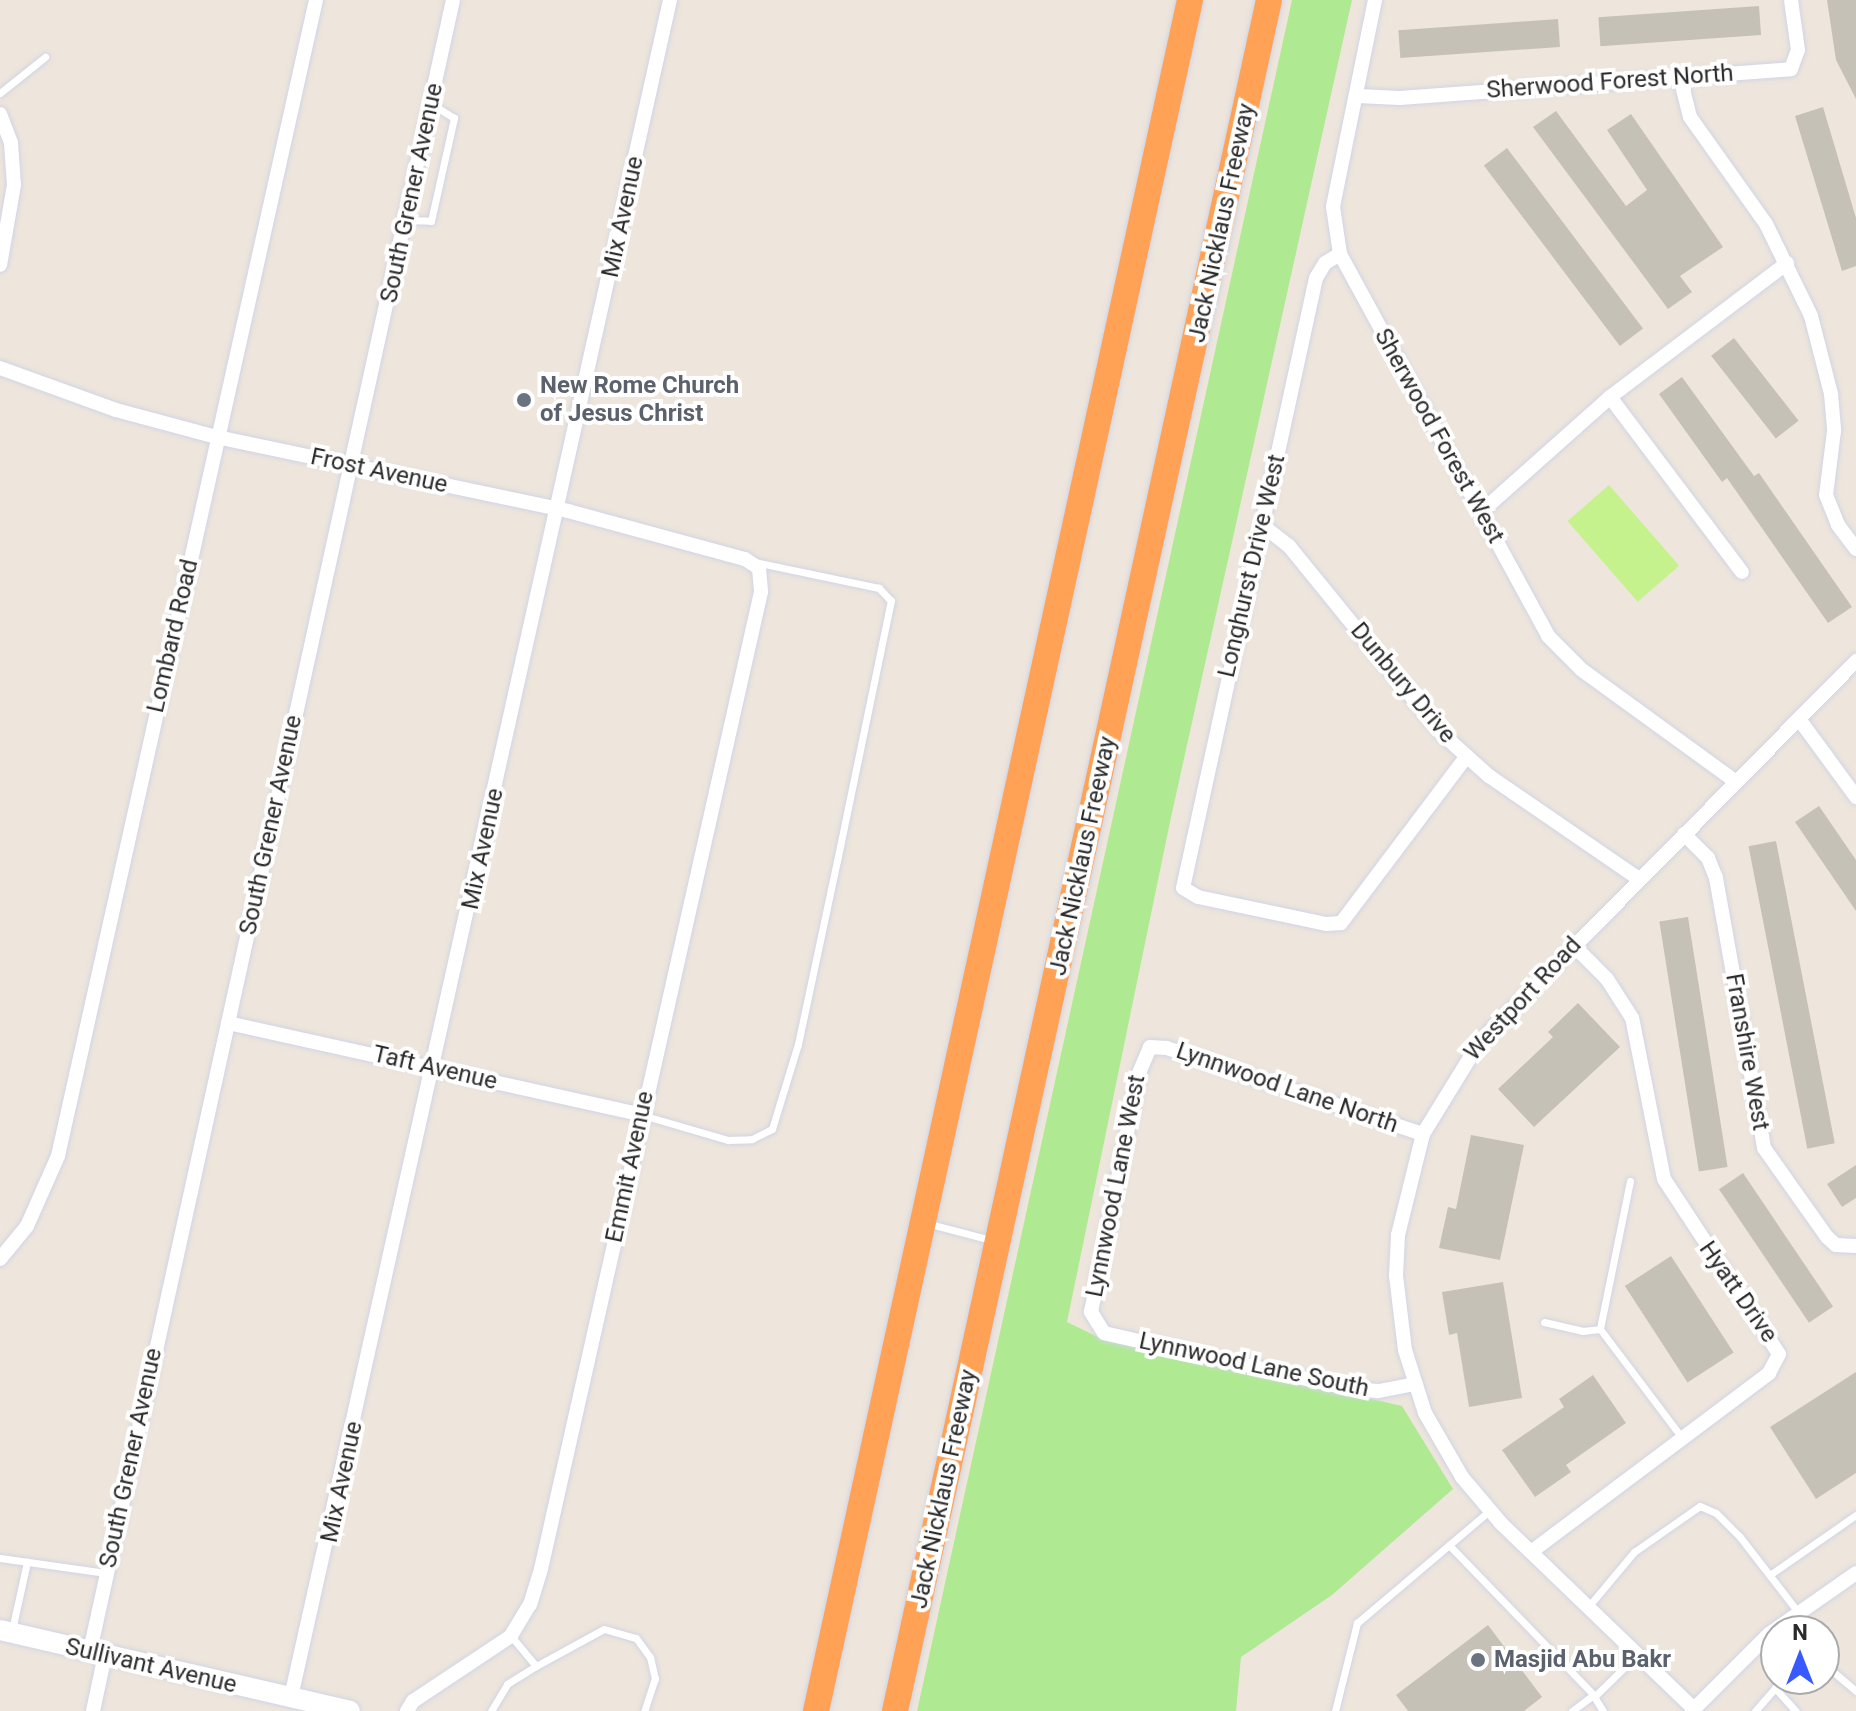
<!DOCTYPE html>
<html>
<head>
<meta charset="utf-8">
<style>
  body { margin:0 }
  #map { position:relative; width:1856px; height:1711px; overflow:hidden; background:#eee6dc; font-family:Roboto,sans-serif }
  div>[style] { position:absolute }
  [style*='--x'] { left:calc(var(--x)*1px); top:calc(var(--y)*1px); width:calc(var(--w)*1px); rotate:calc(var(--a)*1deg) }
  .green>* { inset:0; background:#afea93 }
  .pitch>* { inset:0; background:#c6f28d; transform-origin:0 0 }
  .building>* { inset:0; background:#c6c1b7; transform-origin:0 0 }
  .roads { filter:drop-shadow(0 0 2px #d1d4e5) drop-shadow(0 0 2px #d1d4e5) }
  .lane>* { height:7px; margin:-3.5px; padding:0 3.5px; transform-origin:3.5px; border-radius:3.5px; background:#fff }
  .street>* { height:14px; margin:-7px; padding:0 7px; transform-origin:7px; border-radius:7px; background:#fff }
  .secondary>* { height:20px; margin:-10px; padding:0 10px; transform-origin:10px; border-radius:10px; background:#fff }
  .highway>* { height:26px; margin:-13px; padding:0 13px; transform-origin:13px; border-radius:13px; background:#ffa256 }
  .dots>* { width:22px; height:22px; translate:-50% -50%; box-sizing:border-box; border:4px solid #fff; border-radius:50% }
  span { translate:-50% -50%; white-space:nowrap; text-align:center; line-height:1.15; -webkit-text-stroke:8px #fff; paint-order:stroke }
  .street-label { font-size:24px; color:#2b2b2b }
  .worship-label { font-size:24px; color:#5b616d; font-weight:700 }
  .left { translate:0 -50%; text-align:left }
  .north { position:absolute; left:1760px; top:1615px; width:80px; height:80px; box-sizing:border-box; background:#fff; border:2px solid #aaa; border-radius:50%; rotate:0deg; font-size:22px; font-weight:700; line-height:32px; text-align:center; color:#2b2b2b }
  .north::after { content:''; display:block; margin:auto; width:28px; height:36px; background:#3859ff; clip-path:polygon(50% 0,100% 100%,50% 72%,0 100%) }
</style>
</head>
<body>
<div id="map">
  <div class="green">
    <i style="clip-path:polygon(1292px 0,1352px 0,1170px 822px,1067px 1322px,1096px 1336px,1402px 1406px,1453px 1489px,1332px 1595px,1241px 1657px,1236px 1711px,917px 1711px)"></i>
  </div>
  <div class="pitch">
    <i style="left:1609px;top:485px;width:107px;height:55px;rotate:49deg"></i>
  </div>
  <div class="building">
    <i style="clip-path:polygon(1827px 0,1856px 0,1856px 99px,1836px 60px)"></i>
    <i style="left:1759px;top:6px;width:29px;height:161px;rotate:86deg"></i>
    <i style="left:1558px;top:19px;width:28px;height:160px;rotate:86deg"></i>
    <i style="clip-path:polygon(1823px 107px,1856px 218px,1856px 266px,1842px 271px,1795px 116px)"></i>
    <i style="clip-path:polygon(1556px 111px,1626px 206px,1647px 190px,1607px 130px,1631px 114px,1723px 247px,1680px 276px,1692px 292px,1668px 309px,1533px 127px)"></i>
    <i style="left:1507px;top:148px;width:226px;height:29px;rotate:53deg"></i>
    <i style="left:1734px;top:338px;width:105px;height:29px;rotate:52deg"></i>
    <i style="clip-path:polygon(1682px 377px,1754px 476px,1759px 473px,1852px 607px,1828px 623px,1727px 478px,1722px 482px,1659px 394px)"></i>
    <i style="clip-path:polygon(1819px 806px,1856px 860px,1856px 911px,1795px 822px)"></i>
    <i style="left:1776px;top:841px;width:308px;height:28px;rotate:79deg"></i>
    <i style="left:1688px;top:917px;width:253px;height:29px;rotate:81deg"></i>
    <i style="clip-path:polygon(1578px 1003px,1620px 1047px,1534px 1127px,1498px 1089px,1553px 1037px,1548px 1032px)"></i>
    <i style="clip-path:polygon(1471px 1135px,1524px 1145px,1500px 1260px,1439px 1248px,1448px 1207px,1456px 1209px)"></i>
    <i style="clip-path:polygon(1856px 1165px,1856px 1198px,1842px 1207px,1827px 1184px)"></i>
    <i style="left:1743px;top:1173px;width:161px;height:29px;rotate:56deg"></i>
    <i style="left:1671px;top:1256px;width:115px;height:55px;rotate:57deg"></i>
    <i style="clip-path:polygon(1503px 1282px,1522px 1398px,1469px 1407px,1457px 1333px,1449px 1335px,1442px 1292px)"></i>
    <i style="clip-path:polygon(1856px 1372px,1856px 1473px,1816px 1499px,1770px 1427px)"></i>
    <i style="clip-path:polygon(1593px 1375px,1626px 1423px,1566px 1465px,1571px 1472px,1535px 1497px,1502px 1450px,1564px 1407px,1559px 1399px)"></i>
    <i style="clip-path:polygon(1488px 1625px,1542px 1697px,1524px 1711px,1408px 1711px,1396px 1695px)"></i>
  </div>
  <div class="roads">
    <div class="lane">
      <i style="--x:0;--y:93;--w:58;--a:-38.7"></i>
      <i style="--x:407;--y:220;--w:24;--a:2"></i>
      <i style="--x:431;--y:221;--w:106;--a:-77.4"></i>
      <i style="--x:454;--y:118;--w:28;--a:-148"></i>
      <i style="--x:642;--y:1115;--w:90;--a:16.2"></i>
      <i style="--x:728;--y:1140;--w:24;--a:-2"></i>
      <i style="--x:752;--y:1139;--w:22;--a:-27"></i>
      <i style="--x:772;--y:1129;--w:89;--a:-73"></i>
      <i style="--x:798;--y:1044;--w:187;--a:-78"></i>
      <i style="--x:837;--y:861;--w:266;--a:-78.3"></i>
      <i style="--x:891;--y:601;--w:18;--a:-133"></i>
      <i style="--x:879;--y:588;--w:123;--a:-168.2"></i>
      <i style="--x:1630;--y:1181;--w:151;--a:101.5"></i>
      <i style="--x:1600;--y:1329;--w:136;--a:53"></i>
      <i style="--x:930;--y:1224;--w:63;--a:14.7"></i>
      <i style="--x:1544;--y:1322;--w:39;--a:13"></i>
      <i style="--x:1582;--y:1331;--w:18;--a:-6"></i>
      <i style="--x:1449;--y:1545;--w:210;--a:46"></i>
      <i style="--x:1595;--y:1696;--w:59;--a:-44.3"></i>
      <i style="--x:0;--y:1558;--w:107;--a:8.1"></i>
      <i style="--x:1771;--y:1574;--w:103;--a:-34.8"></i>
      <i style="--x:1588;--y:1607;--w:72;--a:-50.1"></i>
      <i style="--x:1634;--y:1552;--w:80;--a:-34.9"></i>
      <i style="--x:1700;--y:1506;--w:17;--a:24"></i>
      <i style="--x:1716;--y:1513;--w:34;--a:45"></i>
      <i style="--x:1740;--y:1537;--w:95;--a:52.3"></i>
      <i style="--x:12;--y:1630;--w:70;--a:-77.6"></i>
      <i style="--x:1824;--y:1664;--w:42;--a:40.2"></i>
      <i style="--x:536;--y:1666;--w:77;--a:-28.6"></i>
      <i style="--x:604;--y:1629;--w:33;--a:16"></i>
      <i style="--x:636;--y:1638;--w:24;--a:54"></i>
      <i style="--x:650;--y:1657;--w:22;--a:77"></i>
      <i style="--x:655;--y:1678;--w:35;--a:108"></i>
      <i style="--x:1775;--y:1688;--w:31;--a:48"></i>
      <i style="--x:491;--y:1711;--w:31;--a:-59"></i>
      <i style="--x:507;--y:1684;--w:34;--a:-32"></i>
      <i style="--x:536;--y:1666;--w:39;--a:-130"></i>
      <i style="--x:1335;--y:1711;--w:91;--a:-76"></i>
      <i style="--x:1357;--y:1623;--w:173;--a:-40.3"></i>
      <i style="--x:1572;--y:1711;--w:26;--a:-37"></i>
      <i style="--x:1593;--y:1695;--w:19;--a:58"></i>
      <i style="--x:1755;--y:1711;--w:43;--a:-48.8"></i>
    </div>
    <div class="street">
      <i style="--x:1375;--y:0;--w:211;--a:101.5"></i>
      <i style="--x:1333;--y:207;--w:48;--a:81.5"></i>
      <i style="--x:1340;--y:254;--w:435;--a:61.4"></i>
      <i style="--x:1548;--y:636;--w:48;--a:45"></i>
      <i style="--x:1582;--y:670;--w:190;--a:36"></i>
      <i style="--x:1680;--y:77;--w:41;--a:76"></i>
      <i style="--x:1690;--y:117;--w:131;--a:54.6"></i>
      <i style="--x:1766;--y:224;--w:102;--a:63.9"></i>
      <i style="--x:1811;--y:316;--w:81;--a:75.6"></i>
      <i style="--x:1831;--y:394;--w:37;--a:85"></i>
      <i style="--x:1834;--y:431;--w:64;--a:97.1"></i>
      <i style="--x:1826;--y:495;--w:32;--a:68"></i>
      <i style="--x:1838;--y:525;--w:30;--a:53"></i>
      <i style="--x:1358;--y:96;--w:42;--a:2.7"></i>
      <i style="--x:1400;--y:98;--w:392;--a:-4.2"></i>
      <i style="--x:1791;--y:69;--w:20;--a:-70"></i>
      <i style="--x:1798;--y:50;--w:50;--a:-98"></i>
      <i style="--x:0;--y:114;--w:31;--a:69"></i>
      <i style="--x:11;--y:143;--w:42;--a:85.9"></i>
      <i style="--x:14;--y:185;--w:81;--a:99.9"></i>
      <i style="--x:1340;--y:254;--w:17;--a:149"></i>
      <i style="--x:1325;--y:263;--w:17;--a:121"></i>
      <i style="--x:1316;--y:278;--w:624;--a:102.3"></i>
      <i style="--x:1183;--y:888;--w:17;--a:31"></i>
      <i style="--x:1198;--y:897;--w:131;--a:11.9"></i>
      <i style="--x:1326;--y:924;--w:15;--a:-4"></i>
      <i style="--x:1341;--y:923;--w:209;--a:-53"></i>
      <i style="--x:0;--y:368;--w:123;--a:19.9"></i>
      <i style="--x:116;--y:410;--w:105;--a:15"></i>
      <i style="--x:217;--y:437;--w:359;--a:11.9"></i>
      <i style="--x:568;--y:511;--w:183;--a:15.2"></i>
      <i style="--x:745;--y:559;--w:17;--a:33"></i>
      <i style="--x:759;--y:568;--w:24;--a:85"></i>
      <i style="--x:761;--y:592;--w:1001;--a:102.69"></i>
      <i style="--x:541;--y:1569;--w:37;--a:107"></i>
      <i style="--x:530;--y:1604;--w:37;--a:121"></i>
      <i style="--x:511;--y:1636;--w:118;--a:146.4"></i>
      <i style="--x:413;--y:1701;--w:12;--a:121"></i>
      <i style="--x:1610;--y:397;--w:219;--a:53"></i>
      <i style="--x:1481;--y:512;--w:173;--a:-41.7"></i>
      <i style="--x:1610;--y:397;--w:222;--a:-37.1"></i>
      <i style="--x:1262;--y:525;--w:34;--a:38"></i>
      <i style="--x:1289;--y:546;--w:241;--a:50.9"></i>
      <i style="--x:1441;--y:733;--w:64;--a:41.9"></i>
      <i style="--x:1489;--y:776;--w:182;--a:34.5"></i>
      <i style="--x:1799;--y:719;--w:97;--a:53.8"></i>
      <i style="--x:1684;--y:834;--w:34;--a:45"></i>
      <i style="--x:1708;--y:858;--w:22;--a:68"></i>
      <i style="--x:1716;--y:878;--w:274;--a:79.9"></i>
      <i style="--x:1764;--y:1148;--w:109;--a:54.7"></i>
      <i style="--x:1827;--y:1237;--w:12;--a:42"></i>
      <i style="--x:1836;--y:1245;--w:20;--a:3"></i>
      <i style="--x:228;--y:1023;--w:424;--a:12.5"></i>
      <i style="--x:0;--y:1259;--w:43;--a:-50.7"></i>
      <i style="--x:27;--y:1226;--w:77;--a:-66.1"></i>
      <i style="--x:58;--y:1156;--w:1184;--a:-77.42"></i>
      <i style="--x:1415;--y:1384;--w:38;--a:169"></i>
      <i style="--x:1378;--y:1391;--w:32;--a:-175"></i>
      <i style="--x:1346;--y:1388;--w:248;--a:-167.2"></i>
      <i style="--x:1104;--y:1333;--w:25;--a:-122"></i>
      <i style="--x:1091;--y:1312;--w:244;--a:-78.6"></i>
      <i style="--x:1139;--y:1073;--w:28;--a:-67"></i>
      <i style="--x:1150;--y:1047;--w:17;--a:3"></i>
      <i style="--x:1167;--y:1048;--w:270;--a:18.6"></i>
      <i style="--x:1531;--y:1552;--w:298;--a:-36.9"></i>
      <i style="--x:1769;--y:1373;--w:21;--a:-62"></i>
      <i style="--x:1779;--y:1354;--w:209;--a:-123.3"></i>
      <i style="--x:1664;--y:1179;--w:164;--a:-101.2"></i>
      <i style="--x:1632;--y:1018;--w:46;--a:-122.7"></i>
      <i style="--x:1607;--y:979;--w:48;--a:-135"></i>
      <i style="--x:90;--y:1651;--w:1690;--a:-77.6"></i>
      <i style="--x:291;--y:1697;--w:1739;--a:-77.41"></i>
      <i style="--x:1694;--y:1709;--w:269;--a:-136.1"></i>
      <i style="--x:1500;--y:1522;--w:59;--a:-130.2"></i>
      <i style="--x:1462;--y:1477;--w:74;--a:-120"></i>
      <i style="--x:1425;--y:1413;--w:66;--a:-107.6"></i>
      <i style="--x:1405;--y:1350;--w:75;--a:-96.9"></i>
      <i style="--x:1396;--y:1276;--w:41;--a:-87.2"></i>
      <i style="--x:1398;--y:1235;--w:104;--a:-76.1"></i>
      <i style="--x:1423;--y:1134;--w:107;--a:-58.4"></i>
      <i style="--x:1479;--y:1043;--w:537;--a:-45.38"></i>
      <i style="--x:93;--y:1711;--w:57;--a:-77.9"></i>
      <i style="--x:1692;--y:1711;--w:109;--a:-45"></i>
      <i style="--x:1769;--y:1634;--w:106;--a:-35"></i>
    </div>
    <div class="secondary">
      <i style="--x:0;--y:1630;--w:359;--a:13"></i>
    </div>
    <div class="highway">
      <i style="--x:816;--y:1711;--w:1751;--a:-77.67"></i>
      <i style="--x:895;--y:1711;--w:1751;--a:-77.67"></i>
    </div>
  </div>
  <div class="dots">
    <i style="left:524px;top:400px;background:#6b7280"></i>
    <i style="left:1478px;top:1660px;background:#6b7280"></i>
  </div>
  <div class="street-label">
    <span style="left:1610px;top:82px;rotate:-4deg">Sherwood Forest North</span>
    <span style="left:412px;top:193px;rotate:-78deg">South Grener Avenue</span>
    <span style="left:623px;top:217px;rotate:-78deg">Mix Avenue</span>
    <span style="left:1222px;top:223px;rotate:-78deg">Jack Nicklaus Freeway</span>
    <span style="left:1439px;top:436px;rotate:61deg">Sherwood Forest West</span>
    <span style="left:379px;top:471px;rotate:12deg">Frost Avenue</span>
    <span style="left:1252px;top:566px;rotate:-77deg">Longhurst Drive West</span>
    <span style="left:173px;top:636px;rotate:-77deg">Lombard Road</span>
    <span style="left:1403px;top:683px;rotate:50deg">Dunbury Drive</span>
    <span style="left:271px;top:825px;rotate:-78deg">South Grener Avenue</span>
    <span style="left:483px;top:849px;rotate:-78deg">Mix Avenue</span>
    <span style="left:1083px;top:856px;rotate:-78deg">Jack Nicklaus Freeway</span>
    <span style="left:1523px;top:999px;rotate:-47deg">Westport Road</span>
    <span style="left:1747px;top:1052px;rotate:80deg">Franshire West</span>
    <span style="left:435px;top:1068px;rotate:13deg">Taft Avenue</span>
    <span style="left:1287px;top:1088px;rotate:19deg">Lynnwood Lane North</span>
    <span style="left:630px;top:1167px;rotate:-78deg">Emmit Avenue</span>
    <span style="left:1116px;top:1186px;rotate:-79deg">Lynnwood Lane West</span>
    <span style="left:1738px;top:1292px;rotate:55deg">Hyatt Drive</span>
    <span style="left:1254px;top:1365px;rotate:12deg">Lynnwood Lane South</span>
    <span style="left:131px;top:1458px;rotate:-78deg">South Grener Avenue</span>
    <span style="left:342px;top:1482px;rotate:-78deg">Mix Avenue</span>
    <span style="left:944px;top:1489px;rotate:-78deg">Jack Nicklaus Freeway</span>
    <span style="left:151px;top:1666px;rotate:13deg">Sullivant Avenue</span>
  </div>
  <div class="worship-label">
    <span class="left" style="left:540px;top:400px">New Rome Church<br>of Jesus Christ</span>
    <span class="left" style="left:1494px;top:1660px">Masjid Abu Bakr</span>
  </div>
  <div class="north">N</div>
</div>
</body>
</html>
